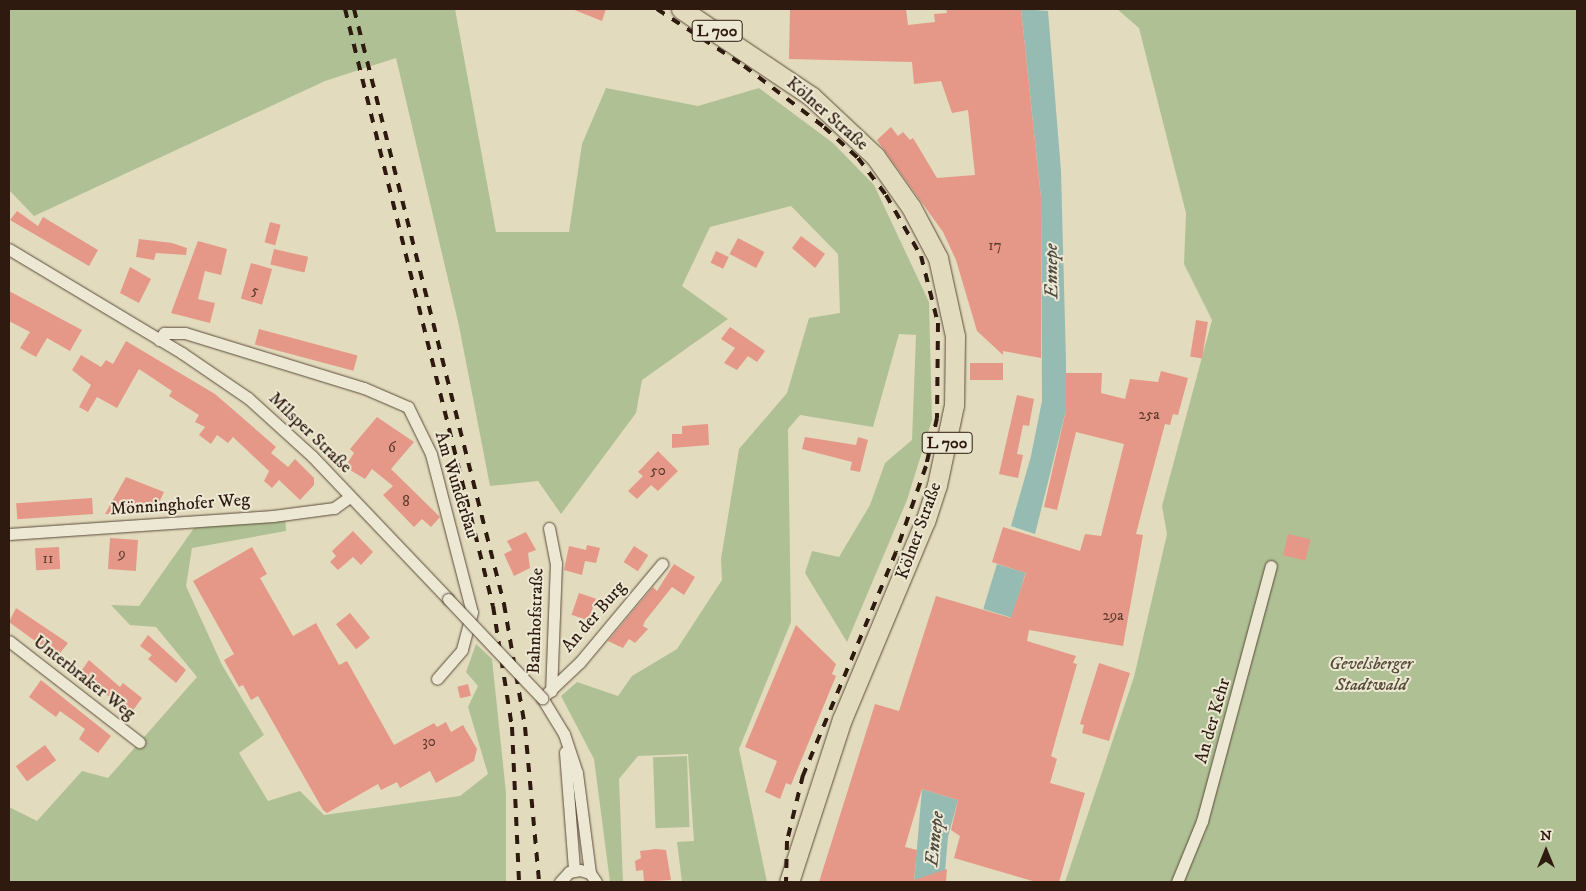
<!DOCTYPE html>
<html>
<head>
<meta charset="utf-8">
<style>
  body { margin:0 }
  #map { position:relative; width:1586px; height:891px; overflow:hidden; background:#e3dbbd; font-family:"IM FELL DW Pica",serif }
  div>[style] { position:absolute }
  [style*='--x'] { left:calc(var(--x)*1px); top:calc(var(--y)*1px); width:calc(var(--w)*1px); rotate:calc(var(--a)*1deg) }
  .green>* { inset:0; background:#afc194; transform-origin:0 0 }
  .water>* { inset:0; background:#95bbb2; transform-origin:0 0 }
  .building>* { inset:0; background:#e59887; transform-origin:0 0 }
  .roads { filter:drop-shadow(0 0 1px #5b4a3a) drop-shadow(0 0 1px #5b4a3a) }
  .street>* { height:11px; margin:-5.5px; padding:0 5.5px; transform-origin:5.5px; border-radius:5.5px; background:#ede8d4 }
  .primary>* { height:19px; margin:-9.5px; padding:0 9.5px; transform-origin:9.5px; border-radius:9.5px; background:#e3dbbd }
  .rail>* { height:4px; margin-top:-2px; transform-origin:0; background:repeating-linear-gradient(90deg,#2e1a0f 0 9px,transparent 0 18px) }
  .bridges { filter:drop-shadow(0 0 1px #5b4a3a) drop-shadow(0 0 1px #5b4a3a) }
  .street-bridge>* { height:11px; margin:-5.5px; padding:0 5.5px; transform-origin:5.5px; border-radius:5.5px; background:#ede8d4 }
  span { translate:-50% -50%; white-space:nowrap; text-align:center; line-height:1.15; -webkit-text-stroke:4px #ede8d4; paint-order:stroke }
  .number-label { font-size:15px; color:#5c3a2d }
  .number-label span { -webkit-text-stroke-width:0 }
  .shield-label span { padding:1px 4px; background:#ede8d4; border:1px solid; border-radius:4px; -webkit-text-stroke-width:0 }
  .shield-label { font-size:16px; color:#2e1a0f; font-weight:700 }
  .street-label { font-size:18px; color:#2e1a0f }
  .park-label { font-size:18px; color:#554c37; font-style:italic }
  .water-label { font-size:19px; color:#4d4a40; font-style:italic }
  .frame { position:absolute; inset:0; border:10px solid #2e1a0f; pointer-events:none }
  .north { position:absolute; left:1521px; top:826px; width:50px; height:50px; -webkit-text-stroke:4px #ede8d4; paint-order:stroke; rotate:0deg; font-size:14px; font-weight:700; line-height:20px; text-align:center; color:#2e1a0f }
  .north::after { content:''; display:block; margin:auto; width:18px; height:22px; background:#2e1a0f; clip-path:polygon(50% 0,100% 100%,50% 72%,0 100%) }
</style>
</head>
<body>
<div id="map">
  <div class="green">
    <i style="clip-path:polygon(9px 9px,455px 9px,496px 232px,569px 232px,582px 144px,606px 88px,698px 106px,759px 88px,833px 143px,874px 185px,929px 302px,932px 420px,907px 500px,847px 642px,805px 573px,812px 551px,839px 557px,870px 505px,885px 463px,912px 440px,916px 335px,899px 334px,873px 427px,800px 415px,788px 429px,791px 622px,739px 749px,767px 882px,682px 882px,677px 842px,694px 841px,688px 754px,638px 756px,619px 779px,623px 882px,610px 882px,594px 759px,561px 696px,577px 682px,618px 696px,632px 676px,677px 649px,722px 580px,721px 559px,739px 449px,787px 393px,809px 318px,840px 313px,838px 254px,791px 206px,710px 227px,682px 286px,728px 319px,642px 380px,636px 413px,561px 514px,538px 481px,490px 486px,459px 326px,396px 58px,325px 81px,34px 216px,9px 190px)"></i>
    <i style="clip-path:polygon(1117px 9px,1577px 9px,1577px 882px,1065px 882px,1134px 677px,1167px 534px,1162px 506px,1212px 320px,1184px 264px,1186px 213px,1139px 28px)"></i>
    <i style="clip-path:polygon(285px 515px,286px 531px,192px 548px,186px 586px,222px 665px,264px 735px,239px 753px,268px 801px,300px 791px,324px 815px,460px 796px,488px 774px,468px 707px,478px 686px,466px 672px,476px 644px,492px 659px,506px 793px,506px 882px,9px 882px,9px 807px,37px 821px,82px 771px,108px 778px,197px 677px,156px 627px,130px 625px,111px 605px,139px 606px,194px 528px)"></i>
    <i style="left:687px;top:756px;width:71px;height:34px;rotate:88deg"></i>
  </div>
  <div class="water">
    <i style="clip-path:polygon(1021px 9px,1048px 11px,1061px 171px,1066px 362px,1066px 410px,1035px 534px,1011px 526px,1031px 456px,1042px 401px,1041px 198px)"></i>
    <i style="left:997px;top:564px;width:30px;height:47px;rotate:17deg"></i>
    <i style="clip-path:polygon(922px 789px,958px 800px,948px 837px,944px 882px,914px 882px)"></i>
  </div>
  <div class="building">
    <i style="clip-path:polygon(572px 9px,606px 9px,602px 21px)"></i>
    <i style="clip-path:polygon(790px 9px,906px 9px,908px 25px,935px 22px,934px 14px,947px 13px,946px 9px,1021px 9px,1041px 198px,1041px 358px,1003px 351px,1003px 355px,977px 331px,956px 260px,943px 232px,877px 140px,891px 127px,898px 136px,903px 132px,910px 140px,913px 138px,937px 178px,975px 175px,968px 110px,952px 113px,941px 81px,914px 84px,912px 62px,789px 59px)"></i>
    <i style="clip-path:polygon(17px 211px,38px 226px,43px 217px,98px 250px,89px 266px,10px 220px)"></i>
    <i style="left:270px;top:222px;width:11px;height:21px;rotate:15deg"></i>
    <i style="clip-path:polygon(801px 236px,825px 254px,815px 268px,792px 248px)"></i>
    <i style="left:738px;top:238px;width:30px;height:18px;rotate:28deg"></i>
    <i style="clip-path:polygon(139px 239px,172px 243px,187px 248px,186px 255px,156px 253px,154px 260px,136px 257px)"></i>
    <i style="clip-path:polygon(198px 241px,227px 249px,221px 275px,205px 271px,198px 299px,215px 303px,210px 323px,171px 313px)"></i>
    <i style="left:274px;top:249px;width:35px;height:16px;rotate:13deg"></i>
    <i style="left:716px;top:251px;width:14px;height:13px;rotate:25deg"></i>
    <i style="left:251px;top:263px;width:22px;height:37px;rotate:16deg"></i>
    <i style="clip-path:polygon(130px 267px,151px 279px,139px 303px,120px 293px)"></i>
    <i style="clip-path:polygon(9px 291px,82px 330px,70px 351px,47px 338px,36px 357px,20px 348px,30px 332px,9px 321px)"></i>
    <i style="left:1196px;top:320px;width:12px;height:37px;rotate:9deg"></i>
    <i style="clip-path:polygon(730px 327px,765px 351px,757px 362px,748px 356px,737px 370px,724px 363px,735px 348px,721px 339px)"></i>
    <i style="left:259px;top:329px;width:102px;height:16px;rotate:15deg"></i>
    <i style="clip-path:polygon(126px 341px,215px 394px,276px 447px,271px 453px,288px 467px,295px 459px,314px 478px,314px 485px,300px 500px,279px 480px,272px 488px,264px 481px,269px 471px,233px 437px,228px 443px,217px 435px,211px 444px,199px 435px,205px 427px,195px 422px,199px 415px,169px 396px,172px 391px,139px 369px,117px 408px,97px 397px,88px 412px,79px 407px,91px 385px,72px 370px,81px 355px,101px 367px,106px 360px,113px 364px)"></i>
    <i style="left:970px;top:363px;width:33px;height:17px"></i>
    <i style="clip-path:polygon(1161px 371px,1188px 378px,1178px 415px,1173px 414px,1170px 425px,1165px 424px,1145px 499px,1136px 534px,1143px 535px,1123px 646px,1029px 630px,1027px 641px,1076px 656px,1073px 663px,1077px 664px,1051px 756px,1057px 759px,1050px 783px,1085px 793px,1059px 882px,1036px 882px,954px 858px,960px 836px,951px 830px,958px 800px,922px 789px,905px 847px,917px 850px,914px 880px,947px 869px,946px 882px,819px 882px,875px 704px,899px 711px,936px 596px,1011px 618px,1026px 573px,992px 562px,1003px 527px,1080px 551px,1085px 534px,1101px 536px,1124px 444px,1076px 432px,1057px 510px,1044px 507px,1066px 410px,1066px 373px,1102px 373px,1101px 393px,1125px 399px,1130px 379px,1158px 382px)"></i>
    <i style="clip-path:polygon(1017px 395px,1034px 399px,1029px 426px,1023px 425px,1017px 454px,1023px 455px,1018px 478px,999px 474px)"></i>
    <i style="clip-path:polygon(377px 417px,414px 442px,391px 469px,440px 517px,431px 527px,422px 519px,414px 527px,383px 495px,393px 486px,372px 469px,365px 479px,345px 467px,354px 453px,350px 449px)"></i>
    <i style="clip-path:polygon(708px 424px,709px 445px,672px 448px,672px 434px,682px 434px,682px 426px)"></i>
    <i style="clip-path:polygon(805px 437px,856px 445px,858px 437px,868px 440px,860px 472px,850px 470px,852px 462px,802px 449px)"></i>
    <i style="clip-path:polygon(658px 451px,678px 471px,658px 491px,651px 485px,637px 499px,628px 491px,643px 476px,638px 472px)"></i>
    <i style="clip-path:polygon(126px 477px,164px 492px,154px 513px,105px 514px)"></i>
    <i style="left:92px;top:498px;width:16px;height:76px;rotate:86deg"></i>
    <i style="clip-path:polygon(353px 531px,373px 552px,361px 565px,353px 557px,338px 570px,330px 562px,336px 556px,332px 551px)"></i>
    <i style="clip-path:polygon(526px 532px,536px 550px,528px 553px,530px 568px,514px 576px,504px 554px,512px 550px,507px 541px)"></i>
    <i style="left:1288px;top:534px;width:23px;height:22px;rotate:13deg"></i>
    <i style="left:138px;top:540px;width:31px;height:28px;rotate:94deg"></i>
    <i style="clip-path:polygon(587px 545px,600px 548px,596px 563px,585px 561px,582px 575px,564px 570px,569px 546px,586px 550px)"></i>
    <i style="left:634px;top:546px;width:17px;height:19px;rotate:33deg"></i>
    <i style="left:59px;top:547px;width:22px;height:24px;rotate:87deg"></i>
    <i style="clip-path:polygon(252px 547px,267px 574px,260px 578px,293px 636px,316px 623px,339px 665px,347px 661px,394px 745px,434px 723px,437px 727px,446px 722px,451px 732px,463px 725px,477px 749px,474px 761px,436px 783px,430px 771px,400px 788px,397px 782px,381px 790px,378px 784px,327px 813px,323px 810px,258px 696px,251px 700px,243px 685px,239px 687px,224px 660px,234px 654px,193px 581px)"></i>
    <i style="clip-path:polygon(674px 564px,695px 577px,684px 595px,672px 587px,645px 621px,643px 626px,648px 629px,635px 643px,629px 639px,623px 648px,608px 641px,653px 587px,657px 591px)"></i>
    <i style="left:579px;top:593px;width:18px;height:23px;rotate:19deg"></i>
    <i style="clip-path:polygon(16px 608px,68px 643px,57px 657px,9px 622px)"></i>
    <i style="left:350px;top:613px;width:32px;height:18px;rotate:51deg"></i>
    <i style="clip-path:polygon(796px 625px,836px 664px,832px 674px,836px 676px,791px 785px,786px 783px,780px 799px,765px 792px,777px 761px,745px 747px)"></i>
    <i style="clip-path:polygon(148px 635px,186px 670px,176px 683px,148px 659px,152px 655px,140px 646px)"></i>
    <i style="clip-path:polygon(89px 660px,120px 687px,123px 683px,142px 698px,131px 713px,79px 674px)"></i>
    <i style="clip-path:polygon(1099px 663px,1130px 673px,1109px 741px,1082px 733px,1084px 725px,1080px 724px)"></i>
    <i style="clip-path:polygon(41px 680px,111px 736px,98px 753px,79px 739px,85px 729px,60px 711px,56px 717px,29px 697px)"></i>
    <i style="left:468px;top:684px;width:12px;height:11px;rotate:76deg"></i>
    <i style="left:45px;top:745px;width:19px;height:36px;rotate:54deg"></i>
    <i style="clip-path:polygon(656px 849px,666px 850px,671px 880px,644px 882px,643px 870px,636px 871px,635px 861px,641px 858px,640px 851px)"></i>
  </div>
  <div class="roads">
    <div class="street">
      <i style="--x:9;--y:249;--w:202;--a:31"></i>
      <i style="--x:182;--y:353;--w:80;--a:34.3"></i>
      <i style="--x:248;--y:398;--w:86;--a:42.2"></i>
      <i style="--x:312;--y:456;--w:197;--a:46.4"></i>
      <i style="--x:159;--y:340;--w:9;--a:-54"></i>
      <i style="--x:164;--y:333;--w:21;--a:0"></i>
      <i style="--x:185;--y:333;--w:187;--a:17.1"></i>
      <i style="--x:364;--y:388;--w:48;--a:23.4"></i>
      <i style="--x:408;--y:407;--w:52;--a:63.9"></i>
      <i style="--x:431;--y:454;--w:163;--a:75.5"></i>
      <i style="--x:472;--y:612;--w:39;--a:105"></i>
      <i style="--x:462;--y:650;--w:38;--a:131"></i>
      <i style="--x:549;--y:528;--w:36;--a:79"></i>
      <i style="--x:556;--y:563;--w:128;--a:92.2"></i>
      <i style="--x:9;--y:534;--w:265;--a:-3.9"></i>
      <i style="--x:273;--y:516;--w:62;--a:-7.5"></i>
      <i style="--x:334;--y:508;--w:19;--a:-35"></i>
      <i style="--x:9;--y:641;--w:165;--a:37.8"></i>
      <i style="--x:565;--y:752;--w:118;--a:85.6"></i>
      <i style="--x:590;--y:873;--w:101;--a:-97.4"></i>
      <i style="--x:577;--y:773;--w:41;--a:-108.4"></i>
      <i style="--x:564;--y:734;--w:42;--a:-121.4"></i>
      <i style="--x:542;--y:698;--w:52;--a:-43.5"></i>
      <i style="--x:580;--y:662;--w:128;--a:-50.1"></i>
      <i style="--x:560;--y:882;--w:13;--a:-48"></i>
      <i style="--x:569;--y:872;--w:11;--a:-10"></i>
      <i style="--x:580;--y:870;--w:10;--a:17"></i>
      <i style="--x:590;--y:873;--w:11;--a:56"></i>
      <i style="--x:1177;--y:882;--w:66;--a:-67.7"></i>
      <i style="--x:1202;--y:821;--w:264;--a:-74.9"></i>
    </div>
    <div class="primary">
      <i style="--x:681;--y:9;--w:156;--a:33.8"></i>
      <i style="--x:811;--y:96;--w:88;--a:43.2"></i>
      <i style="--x:875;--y:156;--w:62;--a:54.8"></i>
      <i style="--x:911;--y:207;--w:58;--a:62.1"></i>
      <i style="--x:938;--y:258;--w:80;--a:77.7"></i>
      <i style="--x:955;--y:336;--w:69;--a:90.8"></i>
      <i style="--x:954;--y:405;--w:82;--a:102"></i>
      <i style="--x:937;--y:485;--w:38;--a:108"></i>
      <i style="--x:925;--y:521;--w:215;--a:112.7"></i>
      <i style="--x:842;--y:719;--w:171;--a:108"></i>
    </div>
  </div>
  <div class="rail">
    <i style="--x:345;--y:9;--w:615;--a:76.08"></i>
    <i style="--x:493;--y:606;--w:122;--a:81.1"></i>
    <i style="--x:512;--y:727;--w:155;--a:87.4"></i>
    <i style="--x:354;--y:9;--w:614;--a:75.85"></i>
    <i style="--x:504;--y:604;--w:125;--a:80.3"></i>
    <i style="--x:525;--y:727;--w:156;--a:84.8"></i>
    <i style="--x:657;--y:9;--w:104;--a:33.2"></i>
    <i style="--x:744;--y:66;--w:101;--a:37.3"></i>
    <i style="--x:824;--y:127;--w:46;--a:42.4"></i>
    <i style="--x:858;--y:158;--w:46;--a:52.9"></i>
    <i style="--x:886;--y:195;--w:70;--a:60.2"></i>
    <i style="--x:921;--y:256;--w:69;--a:75.8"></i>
    <i style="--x:938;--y:323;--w:95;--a:90.6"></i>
    <i style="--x:937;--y:418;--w:49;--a:102.9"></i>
    <i style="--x:926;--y:466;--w:91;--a:109.2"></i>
    <i style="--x:896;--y:552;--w:242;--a:112.6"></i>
    <i style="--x:803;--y:775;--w:68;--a:103.6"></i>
    <i style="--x:787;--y:841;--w:41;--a:91.4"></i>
  </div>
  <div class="bridges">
    <div class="street-bridge">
      <i style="--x:448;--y:599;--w:137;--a:46.5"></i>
    </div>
  </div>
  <div class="number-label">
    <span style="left:995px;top:246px">17</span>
    <span style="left:255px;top:291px">5</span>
    <span style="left:1149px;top:415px">25a</span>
    <span style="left:392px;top:448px">6</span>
    <span style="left:658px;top:471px">50</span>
    <span style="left:406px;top:502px">8</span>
    <span style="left:122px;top:554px">9</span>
    <span style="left:48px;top:559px">11</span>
    <span style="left:1113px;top:616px">29a</span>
    <span style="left:429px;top:742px">30</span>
  </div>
  <div class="shield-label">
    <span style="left:717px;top:31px">L 700</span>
    <span style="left:947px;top:443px">L 700</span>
  </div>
  <div class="street-label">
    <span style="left:827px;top:114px;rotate:41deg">Kölner Straße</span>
    <span style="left:310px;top:433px;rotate:44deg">Milsper Straße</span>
    <span style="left:456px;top:485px;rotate:73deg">Am Wunderbau</span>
    <span style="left:180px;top:505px;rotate:-4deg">Mönninghofer Weg</span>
    <span style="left:919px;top:531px;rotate:-70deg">Kölner Straße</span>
    <span style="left:594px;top:617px;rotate:-49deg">An der Burg</span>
    <span style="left:536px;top:621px;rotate:-88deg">Bahnhofstraße</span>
    <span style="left:84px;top:678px;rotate:38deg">Unterbraker Weg</span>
    <span style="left:1213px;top:721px;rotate:-74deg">An der Kehr</span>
  </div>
  <div class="park-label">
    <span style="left:1371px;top:675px">Gevelsberger<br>Stadtwald</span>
  </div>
  <div class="water-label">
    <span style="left:1052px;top:271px;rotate:-91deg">Ennepe</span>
    <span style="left:935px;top:839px;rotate:-84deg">Ennepe</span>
  </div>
  <div class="frame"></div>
  <div class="north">N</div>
</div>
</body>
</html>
